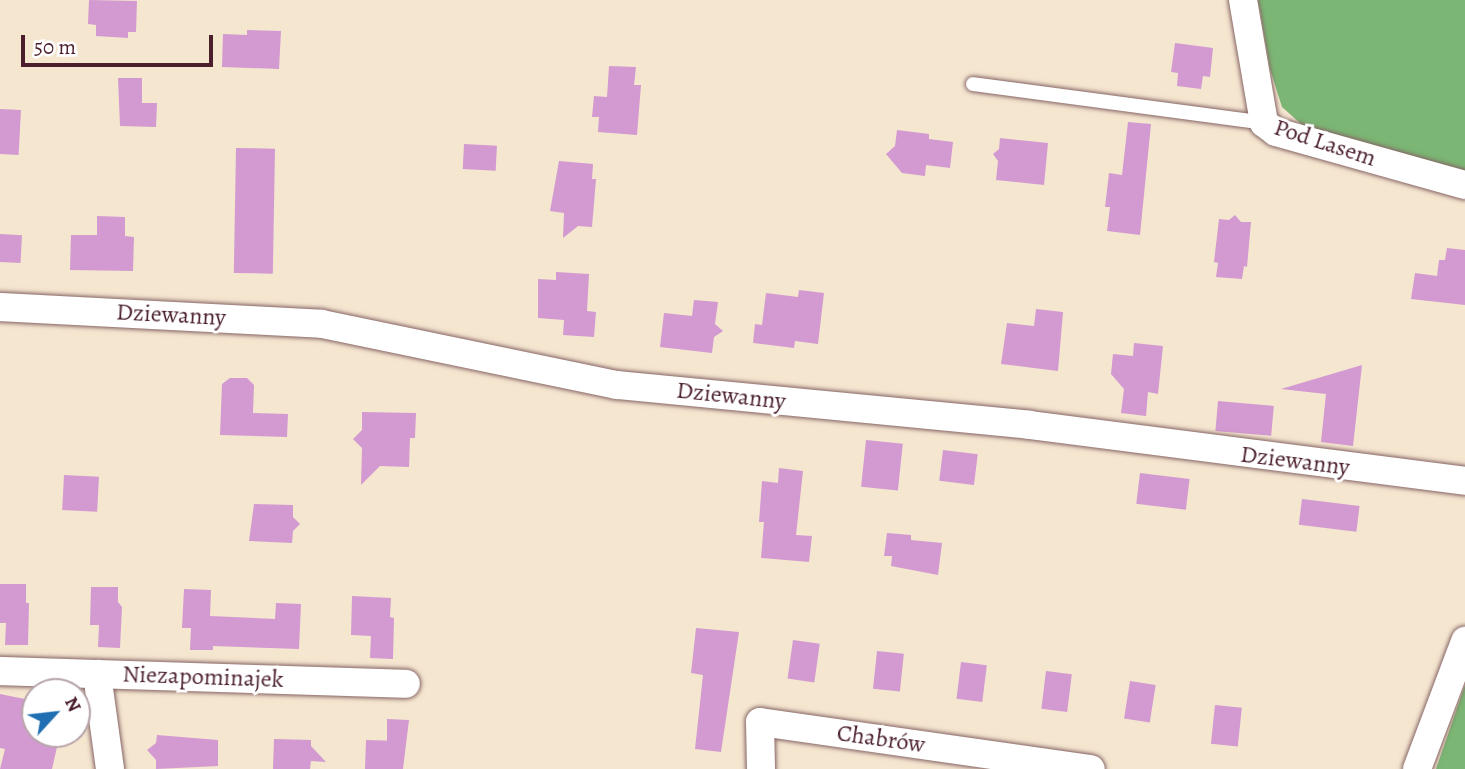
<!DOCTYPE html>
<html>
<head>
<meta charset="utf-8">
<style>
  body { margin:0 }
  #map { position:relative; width:1465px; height:769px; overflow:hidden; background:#f5e6d0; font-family:Alegreya,serif }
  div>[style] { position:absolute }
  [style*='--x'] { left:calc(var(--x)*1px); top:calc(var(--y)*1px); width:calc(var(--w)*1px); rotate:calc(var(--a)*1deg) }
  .forest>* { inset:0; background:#7bb674 }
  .building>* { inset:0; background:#d29ad1; transform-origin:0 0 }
  .roads { filter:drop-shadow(0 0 2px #866565) drop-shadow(0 0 2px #866565) }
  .lane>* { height:14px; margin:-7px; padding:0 7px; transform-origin:7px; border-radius:7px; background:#fff }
  .street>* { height:28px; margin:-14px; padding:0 14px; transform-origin:14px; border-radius:14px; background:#fff }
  span { translate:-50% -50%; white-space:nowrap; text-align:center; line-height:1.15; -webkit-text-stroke:6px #fff; paint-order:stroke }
  .street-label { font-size:24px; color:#4a1f2b }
  .north { position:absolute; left:21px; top:678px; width:70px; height:70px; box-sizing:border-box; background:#fff; border:2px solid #b7a5aa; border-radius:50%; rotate:63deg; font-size:19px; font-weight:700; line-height:28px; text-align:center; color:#4a1f2b }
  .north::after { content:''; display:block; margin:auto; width:24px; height:32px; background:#1f6fb2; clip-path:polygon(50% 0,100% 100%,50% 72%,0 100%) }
  .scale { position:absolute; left:21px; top:35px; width:192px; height:32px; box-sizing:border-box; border:4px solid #4a1f2b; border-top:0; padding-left:9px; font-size:21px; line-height:24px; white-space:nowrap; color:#4a1f2b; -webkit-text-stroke:5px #fff; paint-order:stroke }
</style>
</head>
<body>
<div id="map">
  <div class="forest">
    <i style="clip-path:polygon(1258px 0,1465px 0,1465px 173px,1309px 131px,1282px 107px,1270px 69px)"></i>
    <i style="clip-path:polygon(1465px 685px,1465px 769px,1436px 769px)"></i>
  </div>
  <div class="building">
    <i style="clip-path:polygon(89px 0,137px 1px,136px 32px,128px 32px,128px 38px,96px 36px,96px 25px,88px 24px)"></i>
    <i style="clip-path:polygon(247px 30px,281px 31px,279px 69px,222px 67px,223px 34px,247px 35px)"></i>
    <i style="clip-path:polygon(1175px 43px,1213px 48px,1210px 77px,1203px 76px,1201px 89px,1177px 86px,1178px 73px,1171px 72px)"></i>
    <i style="clip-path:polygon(609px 66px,636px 67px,634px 85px,641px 85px,637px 135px,598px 132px,599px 117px,592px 117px,594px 96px,607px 97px)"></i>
    <i style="clip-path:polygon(118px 78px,142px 78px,142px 103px,157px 103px,156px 127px,120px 126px)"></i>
    <i style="left:0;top:109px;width:21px;height:45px;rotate:3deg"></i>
    <i style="clip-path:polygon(1128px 122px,1151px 124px,1140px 235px,1107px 231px,1110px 207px,1105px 207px,1109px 173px,1122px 175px)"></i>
    <i style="clip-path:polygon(897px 130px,929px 134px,929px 139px,953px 142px,950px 168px,926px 165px,925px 176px,902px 173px,886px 154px,895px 146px)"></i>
    <i style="clip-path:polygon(1000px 138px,1048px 143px,1044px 185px,996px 180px,998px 161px,993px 154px,999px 149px)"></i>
    <i style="left:464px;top:144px;width:33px;height:25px;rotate:3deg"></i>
    <i style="left:236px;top:148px;width:39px;height:125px;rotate:1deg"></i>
    <i style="clip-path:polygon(559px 161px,593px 164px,592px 179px,596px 179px,592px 227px,578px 226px,563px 238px,564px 213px,550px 211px)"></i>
    <i style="clip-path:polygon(1235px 215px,1241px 222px,1251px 222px,1247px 267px,1244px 266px,1242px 279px,1216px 277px,1218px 263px,1214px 262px,1219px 219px,1229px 220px)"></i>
    <i style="clip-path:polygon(97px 216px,125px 217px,125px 236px,134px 237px,133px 271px,70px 270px,71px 235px,97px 235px)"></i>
    <i style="left:0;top:234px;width:22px;height:28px;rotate:3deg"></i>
    <i style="clip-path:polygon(1447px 248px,1465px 250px,1465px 305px,1411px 299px,1415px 273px,1437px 276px,1439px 260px,1445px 260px)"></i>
    <i style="clip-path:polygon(556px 272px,589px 274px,587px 311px,596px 312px,594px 337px,563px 335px,564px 320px,538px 318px,538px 279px,556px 280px)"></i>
    <i style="clip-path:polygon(799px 290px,824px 293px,818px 344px,795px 341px,794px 348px,753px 343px,755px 324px,762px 325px,766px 293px,798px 297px)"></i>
    <i style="clip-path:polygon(694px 300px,718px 302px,715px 324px,723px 331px,714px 337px,712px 353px,660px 347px,664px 313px,692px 316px)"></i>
    <i style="clip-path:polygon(1036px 309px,1063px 312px,1058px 371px,1001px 364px,1007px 323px,1034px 326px)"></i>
    <i style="clip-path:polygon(1134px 343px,1163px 346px,1158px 394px,1148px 392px,1146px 416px,1121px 413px,1124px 389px,1111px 374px,1113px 354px,1133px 356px)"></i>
    <i style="clip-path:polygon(1362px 365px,1353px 446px,1321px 442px,1326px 394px,1281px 389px)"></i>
    <i style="clip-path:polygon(230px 378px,247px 378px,254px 385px,253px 413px,288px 414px,287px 437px,220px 435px,222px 384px)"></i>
    <i style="left:1218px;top:401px;width:56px;height:30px;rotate:5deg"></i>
    <i style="clip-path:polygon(362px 412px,416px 413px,415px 438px,410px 438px,409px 467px,380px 466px,361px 485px,362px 448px,353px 439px,362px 430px)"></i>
    <i style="left:866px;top:440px;width:37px;height:47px;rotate:6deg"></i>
    <i style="left:943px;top:450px;width:35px;height:31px;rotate:7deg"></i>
    <i style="clip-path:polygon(779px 468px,803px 471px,796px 535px,812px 536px,809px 562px,761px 558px,764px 522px,759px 522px,762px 481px,778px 483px)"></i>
    <i style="left:1140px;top:473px;width:50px;height:31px;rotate:7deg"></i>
    <i style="left:64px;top:475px;width:35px;height:35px;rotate:3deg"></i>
    <i style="left:1302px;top:499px;width:58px;height:26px;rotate:7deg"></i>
    <i style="clip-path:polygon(254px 504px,293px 505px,293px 517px,300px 524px,293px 531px,292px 543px,249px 541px)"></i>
    <i style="clip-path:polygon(887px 533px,911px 535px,911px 540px,942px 543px,938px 575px,891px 566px,892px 556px,884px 556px)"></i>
    <i style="clip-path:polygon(0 584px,26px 584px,26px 603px,29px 603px,28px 645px,5px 645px,6px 623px,0 623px)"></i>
    <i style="clip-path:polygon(91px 587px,118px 587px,118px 602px,122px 607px,120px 648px,98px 647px,99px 625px,90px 625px)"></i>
    <i style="clip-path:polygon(184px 589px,211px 590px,210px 616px,275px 619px,276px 603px,301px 604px,299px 649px,213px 646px,213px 650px,190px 650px,191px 628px,182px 628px)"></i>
    <i style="clip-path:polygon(352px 596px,391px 598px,390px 617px,394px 618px,393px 659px,370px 658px,371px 636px,351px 635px)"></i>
    <i style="clip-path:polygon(696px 628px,739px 632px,721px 752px,695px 749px,703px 675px,691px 673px)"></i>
    <i style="left:793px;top:640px;width:27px;height:39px;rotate:8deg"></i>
    <i style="left:877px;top:651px;width:27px;height:38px;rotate:6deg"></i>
    <i style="left:961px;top:662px;width:26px;height:37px;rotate:7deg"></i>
    <i style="left:1046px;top:671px;width:26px;height:38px;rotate:7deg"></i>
    <i style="left:1130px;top:681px;width:26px;height:38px;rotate:9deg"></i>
    <i style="clip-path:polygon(0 694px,35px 701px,35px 734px,60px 734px,52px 769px,0 769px,5px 749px,0 748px)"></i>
    <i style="left:1215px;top:705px;width:27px;height:39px;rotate:6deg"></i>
    <i style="clip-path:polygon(387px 719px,409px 720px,403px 769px,365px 769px,366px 740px,400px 741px,387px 741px)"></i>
    <i style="clip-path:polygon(157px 735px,218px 740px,218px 766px,156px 769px,156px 760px,147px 750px,156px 743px)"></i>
    <i style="clip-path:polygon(274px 739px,311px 740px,311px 746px,326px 762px,311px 761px,310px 769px,273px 769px)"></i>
  </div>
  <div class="roads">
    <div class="lane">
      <i style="--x:973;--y:84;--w:294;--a:7.6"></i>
    </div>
    <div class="street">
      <i style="--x:1243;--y:0;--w:125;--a:80.3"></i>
      <i style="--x:1264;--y:123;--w:15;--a:37"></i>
      <i style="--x:1276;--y:132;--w:196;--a:15.7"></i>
      <i style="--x:0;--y:307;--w:322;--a:3"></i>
      <i style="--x:322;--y:324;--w:301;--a:11.7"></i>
      <i style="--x:617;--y:385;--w:414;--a:5.5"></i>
      <i style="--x:1029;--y:425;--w:440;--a:7.3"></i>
      <i style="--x:0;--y:671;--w:406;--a:1.8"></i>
      <i style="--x:97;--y:674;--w:96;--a:82.2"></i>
      <i style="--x:761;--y:769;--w:47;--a:-91.2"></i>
      <i style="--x:760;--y:722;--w:334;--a:8.1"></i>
      <i style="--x:1417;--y:769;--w:137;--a:-69.4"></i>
    </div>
  </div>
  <div class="street-label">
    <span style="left:1325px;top:143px;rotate:18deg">Pod Lasem</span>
    <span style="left:171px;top:315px;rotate:3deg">Dziewanny</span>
    <span style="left:731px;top:396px;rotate:6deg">Dziewanny</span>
    <span style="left:1295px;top:461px;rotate:7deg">Dziewanny</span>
    <span style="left:203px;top:677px;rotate:2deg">Niezapominajek</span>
    <span style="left:881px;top:739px;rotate:8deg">Chabrów</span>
  </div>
  <div class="north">N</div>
  <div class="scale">50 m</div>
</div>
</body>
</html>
